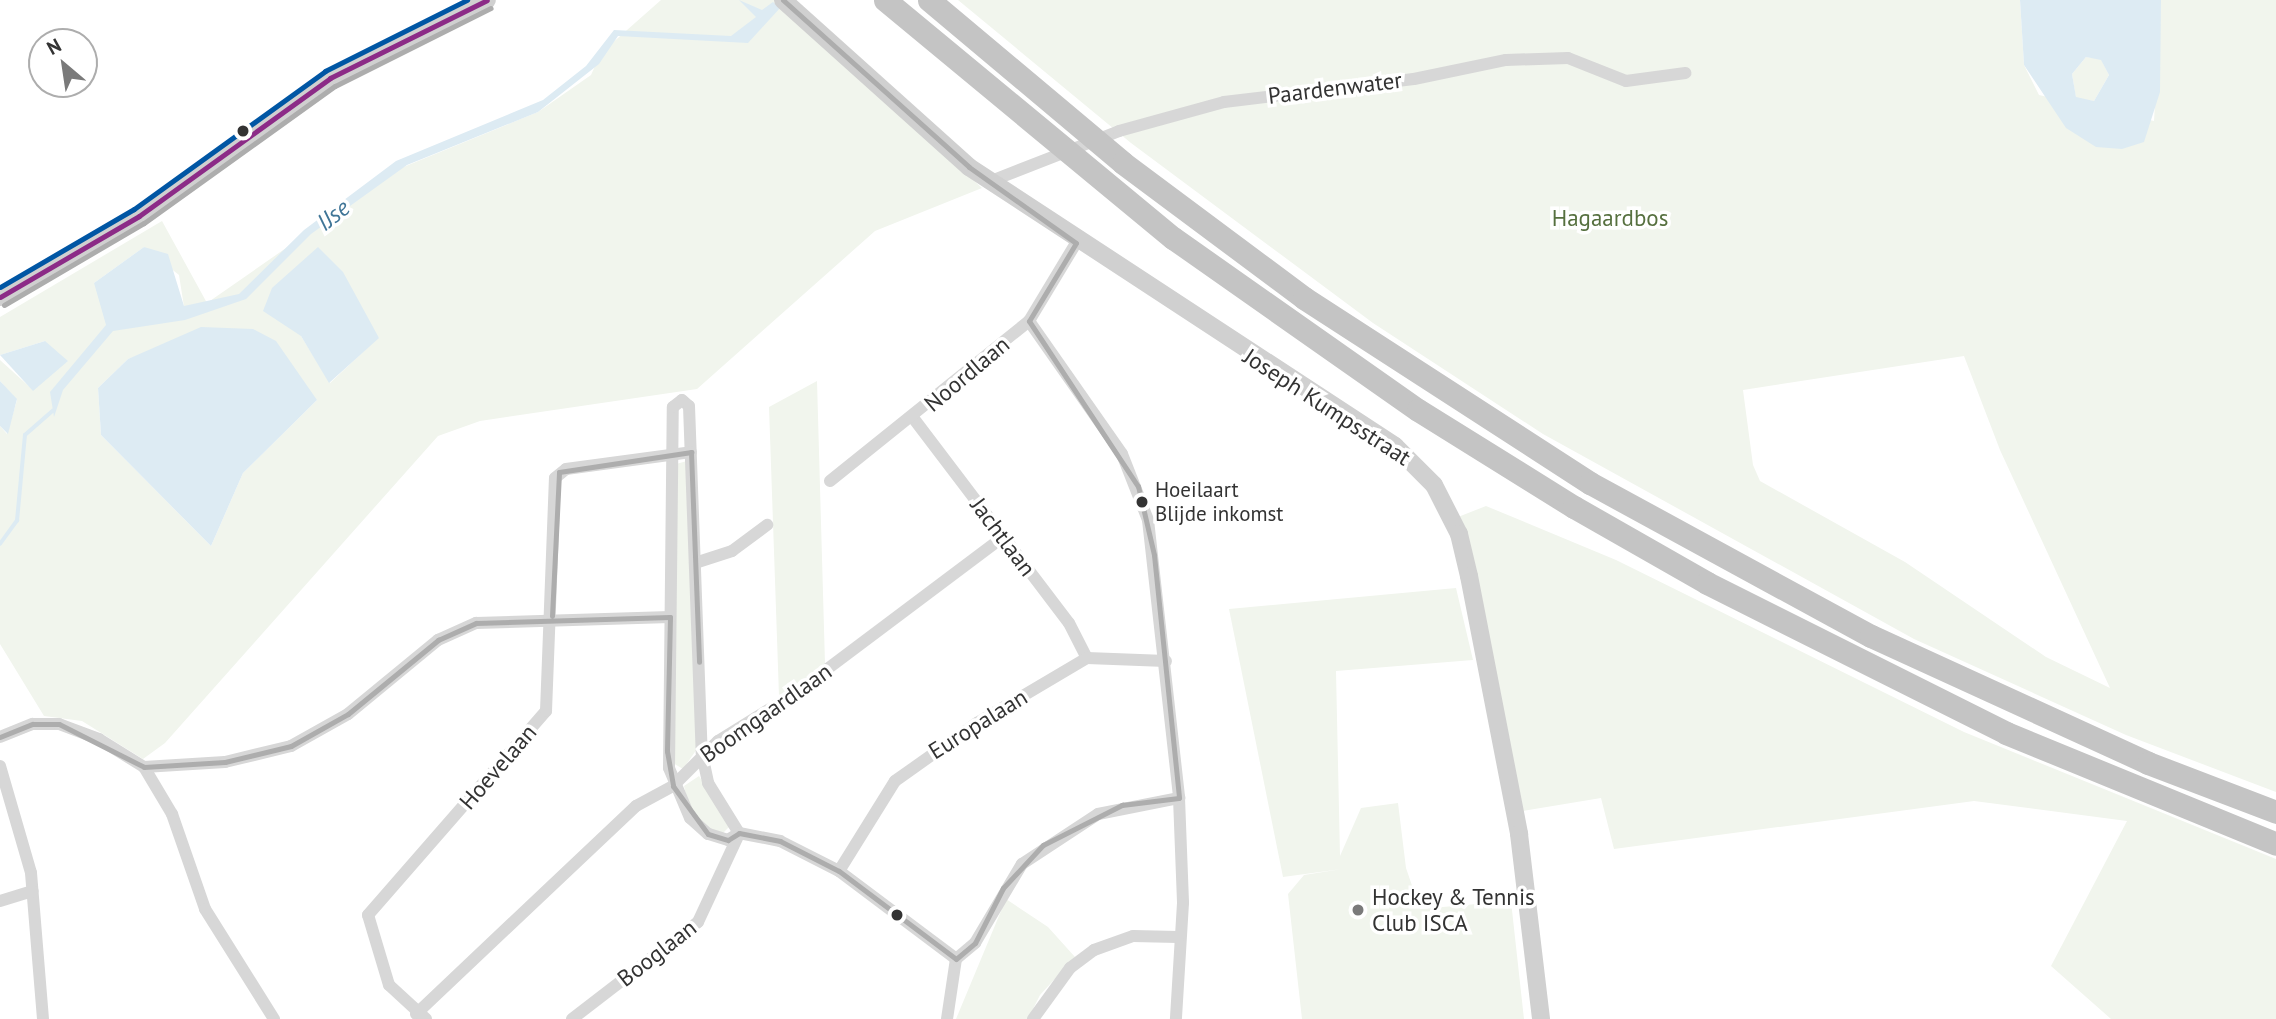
<!DOCTYPE html>
<html>
<head>
<meta charset="utf-8">
<style>
  body { margin:0 }
  #map { position:relative; width:2276px; height:1019px; overflow:hidden; background:#fff; font-family:"PT Sans",sans-serif }
  div>[style] { position:absolute }
  [style*='--x'] { left:calc(var(--x)*1px); top:calc(var(--y)*1px); width:calc(var(--w)*1px); rotate:calc(var(--a)*1deg) }
  .green>* { inset:0; background:#f1f5ed }
  .water>* { inset:0; background:#ddebf3 }
  .stream>* { height:3.5px; margin:-1.75px; padding:0 1.75px; transform-origin:1.75px; border-radius:1.75px; background:#ddebf3 }
  .street>* { height:12px; margin:-6px; padding:0 6px; transform-origin:6px; border-radius:6px; background:#d7d7d7 }
  .secondary>* { height:18px; margin:-9px; padding:0 9px; transform-origin:9px; border-radius:9px; background:#d0d0d0 }
  .highway>* { height:23px; margin:-11.5px; padding:0 11.5px; transform-origin:11.5px; border-radius:11.5px; background:#c4c4c4 }
  .bus-1>* { height:5px; margin:-2.5px; padding:0 2.5px; transform-origin:2.5px; border-radius:2.5px; background:#adadad }
  .bus-2>* { height:5px; margin:-2.5px; padding:0 2.5px; transform-origin:2.5px; border-radius:2.5px; background:#8c2b87 }
  .bus-3>* { height:5px; margin:-2.5px; padding:0 2.5px; transform-origin:2.5px; border-radius:2.5px; background:#adadad }
  .bus-4>* { height:5px; margin:-2.5px; padding:0 2.5px; transform-origin:2.5px; border-radius:2.5px; background:#0056a4 }
  .dots>* { width:19px; height:19px; translate:-50% -50%; box-sizing:border-box; border:4px solid #fff; border-radius:50% }
  span { translate:-50% -50%; white-space:nowrap; text-align:center; line-height:1.15; -webkit-text-stroke:7px #fff; paint-order:stroke }
  .bus-label { font-size:21px; color:#333 }
  .left { translate:0 -50%; text-align:left }
  .street-label { font-size:23px; color:#333 }
  .park-label { font-size:23px; color:#56703f }
  .poi-label { font-size:23px; color:#333 }
  .water-label { font-size:24px; color:#3f7597; font-style:italic }
  .north { position:absolute; left:28px; top:28px; width:70px; height:70px; box-sizing:border-box; background:#fff; border:2px solid #adadad; border-radius:50%; rotate:331deg; font-size:19px; font-weight:700; line-height:28px; text-align:center; color:#333 }
  .north::after { content:''; display:block; margin:auto; width:24px; height:32px; background:#7a7a7a; clip-path:polygon(50% 0,100% 100%,50% 72%,0 100%) }
</style>
</head>
<body>
<div id="map">
  <div class="green">
    <i style="clip-path:polygon(evenodd,661px 0,776px 0,982px 188px,875px 231px,697px 389px,480px 421px,438px 436px,165px 743px,143px 759px,82px 721px,44px 716px,0 644px,0 426px,7px 434px,17px 400px,0 381px,0 360px,33px 390px,45px 341px,0 355px,0 317px,162px 221px,207px 303px,401px 168px,538px 112px,591px 75px,601px 53px,661px 0,144px 247px,179px 275px,185px 313px,94px 283px,144px 247px,661px 0,301px 336px,379px 337px,330px 383px,301px 336px,661px 0,153px 350px,317px 400px,243px 473px,211px 546px,101px 435px,98px 388px,128px 359px,153px 350px)"></i>
    <i style="clip-path:polygon(evenodd,958px 0,2020px 0,2024px 65px,2039px 95px,2154px 121px,2161px 0,2276px 0,2276px 792px,2126px 735px,1914px 639px,1543px 434px,1373px 323px,1131px 143px,958px 0,1964px 356px,2000px 450px,2110px 688px,2046px 657px,1905px 562px,1760px 481px,1753px 465px,1743px 390px,1964px 356px)"></i>
    <i style="clip-path:polygon(2086px 57px,2101px 59px,2109px 75px,2094px 101px,2076px 98px,2072px 74px)"></i>
    <i style="clip-path:polygon(817px 381px,825px 664px,779px 696px,769px 407px)"></i>
    <i style="clip-path:polygon(687px 461px,697px 749px,683px 769px,673px 763px,676px 464px)"></i>
    <i style="clip-path:polygon(1486px 506px,1616px 560px,1964px 732px,2276px 859px,2276px 1019px,2111px 1019px,2051px 966px,2127px 821px,1974px 801px,1614px 849px,1601px 798px,1523px 811px,1458px 517px)"></i>
    <i style="clip-path:polygon(1456px 588px,1473px 660px,1336px 671px,1340px 856px,1361px 808px,1398px 803px,1406px 868px,1420px 909px,1511px 901px,1524px 1019px,1302px 1019px,1288px 894px,1304px 875px,1342px 869px,1283px 877px,1229px 609px)"></i>
    <i style="clip-path:polygon(699px 776px,730px 826px,723px 833px,712px 832px,689px 808px,684px 786px)"></i>
    <i style="clip-path:polygon(1006px 899px,1048px 927px,1075px 957px,1040px 995px,1028px 1019px,956px 1019px)"></i>
  </div>
  <div class="water">
    <i style="clip-path:polygon(739px 0,762px 10px,773px 2px,780px 8px,748px 43px,618px 36px,599px 64px,538px 112px,407px 165px,311px 234px,246px 299px,185px 320px,113px 331px,63px 390px,54px 417px,50px 392px,106px 325px,94px 283px,144px 247px,168px 254px,184px 306px,239px 294px,304px 230px,396px 161px,543px 100px,586px 66px,614px 30px,731px 36px,756px 17px)"></i>
    <i style="clip-path:polygon(evenodd,2020px 0,2161px 0,2160px 92px,2144px 142px,2122px 149px,2096px 147px,2066px 128px,2024px 65px,2020px 0,2086px 57px,2101px 60px,2109px 75px,2094px 101px,2076px 97px,2072px 74px,2086px 57px)"></i>
    <i style="clip-path:polygon(318px 247px,343px 272px,379px 338px,329px 383px,301px 336px,263px 311px,272px 288px)"></i>
    <i style="clip-path:polygon(201px 327px,253px 329px,276px 341px,317px 400px,243px 473px,211px 546px,101px 435px,98px 388px,128px 359px)"></i>
    <i style="clip-path:polygon(45px 341px,68px 361px,33px 391px,0 355px)"></i>
    <i style="clip-path:polygon(0 381px,17px 399px,8px 434px,0 426px)"></i>
  </div>
  <div class="stream">
    <i style="--x:0;--y:544;--w:29;--a:-54"></i>
    <i style="--x:17;--y:521;--w:86;--a:-84.7"></i>
    <i style="--x:25;--y:435;--w:37;--a:-41"></i>
  </div>
  <div class="street">
    <i style="--x:991;--y:181;--w:137;--a:-21.3"></i>
    <i style="--x:1119;--y:131;--w:109;--a:-15.4"></i>
    <i style="--x:1224;--y:102;--w:191;--a:-6.9"></i>
    <i style="--x:1414;--y:79;--w:94;--a:-11.7"></i>
    <i style="--x:1506;--y:60;--w:62;--a:-1.8"></i>
    <i style="--x:1568;--y:58;--w:62;--a:21.6"></i>
    <i style="--x:1626;--y:81;--w:60;--a:-7.7"></i>
    <i style="--x:1029;--y:321;--w:162;--a:55"></i>
    <i style="--x:1122;--y:454;--w:71;--a:68.5"></i>
    <i style="--x:1148;--y:520;--w:280;--a:83.6"></i>
    <i style="--x:1179;--y:798;--w:105;--a:87.8"></i>
    <i style="--x:1183;--y:903;--w:116;--a:93.5"></i>
    <i style="--x:682;--y:400;--w:9;--a:41"></i>
    <i style="--x:689;--y:406;--w:348;--a:87.9"></i>
    <i style="--x:702;--y:754;--w:30;--a:78"></i>
    <i style="--x:708;--y:783;--w:59;--a:58.2"></i>
    <i style="--x:739;--y:833;--w:13;--a:148"></i>
    <i style="--x:728;--y:840;--w:21;--a:-163"></i>
    <i style="--x:708;--y:834;--w:24;--a:-138"></i>
    <i style="--x:690;--y:818;--w:54;--a:-112.8"></i>
    <i style="--x:669;--y:768;--w:361;--a:-89.4"></i>
    <i style="--x:673;--y:407;--w:11;--a:-38"></i>
    <i style="--x:914;--y:419;--w:256;--a:52.8"></i>
    <i style="--x:1069;--y:623;--w:39;--a:63"></i>
    <i style="--x:830;--y:481;--w:255;--a:-38.8"></i>
    <i style="--x:1029;--y:321;--w:91;--a:-58.9"></i>
    <i style="--x:695;--y:563;--w:39;--a:-18"></i>
    <i style="--x:732;--y:551;--w:44;--a:-36.6"></i>
    <i style="--x:0;--y:737;--w:35;--a:-22"></i>
    <i style="--x:33;--y:724;--w:26;--a:0"></i>
    <i style="--x:59;--y:724;--w:43;--a:20.6"></i>
    <i style="--x:99;--y:739;--w:53;--a:31.9"></i>
    <i style="--x:144;--y:767;--w:55;--a:59.2"></i>
    <i style="--x:172;--y:814;--w:101;--a:70.8"></i>
    <i style="--x:205;--y:909;--w:130;--a:57.9"></i>
    <i style="--x:0;--y:766;--w:111;--a:73.8"></i>
    <i style="--x:31;--y:873;--w:146;--a:85.3"></i>
    <i style="--x:144;--y:767;--w:81;--a:-3.5"></i>
    <i style="--x:225;--y:762;--w:68;--a:-13.6"></i>
    <i style="--x:291;--y:746;--w:65;--a:-29.3"></i>
    <i style="--x:348;--y:714;--w:117;--a:-39.4"></i>
    <i style="--x:438;--y:640;--w:42;--a:-24.1"></i>
    <i style="--x:476;--y:623;--w:194;--a:-1.8"></i>
    <i style="--x:739;--y:833;--w:42;--a:11"></i>
    <i style="--x:780;--y:841;--w:66;--a:27"></i>
    <i style="--x:839;--y:871;--w:146;--a:36.9"></i>
    <i style="--x:839;--y:871;--w:106;--a:-58.1"></i>
    <i style="--x:895;--y:781;--w:100;--a:-35.3"></i>
    <i style="--x:977;--y:723;--w:128;--a:-30.6"></i>
    <i style="--x:1087;--y:658;--w:79;--a:2.2"></i>
    <i style="--x:0;--y:901;--w:34;--a:-17"></i>
    <i style="--x:416;--y:1014;--w:303;--a:-43.4"></i>
    <i style="--x:636;--y:806;--w:42;--a:-28.4"></i>
    <i style="--x:673;--y:786;--w:64;--a:-45"></i>
    <i style="--x:718;--y:741;--w:89;--a:-31.7"></i>
    <i style="--x:794;--y:694;--w:261;--a:-36.9"></i>
    <i style="--x:426;--y:1019;--w:50;--a:-137.4"></i>
    <i style="--x:389;--y:985;--w:73;--a:-106.7"></i>
    <i style="--x:368;--y:915;--w:271;--a:-48.9"></i>
    <i style="--x:546;--y:711;--w:233;--a:-87.8"></i>
    <i style="--x:555;--y:478;--w:14;--a:-39"></i>
    <i style="--x:566;--y:469;--w:126;--a:-7.7"></i>
    <i style="--x:572;--y:1019;--w:159;--a:-37.6"></i>
    <i style="--x:698;--y:922;--w:97;--a:-65"></i>
    <i style="--x:947;--y:1019;--w:61;--a:-81.5"></i>
    <i style="--x:956;--y:959;--w:25;--a:-40"></i>
    <i style="--x:975;--y:943;--w:92;--a:-59.3"></i>
    <i style="--x:1022;--y:864;--w:91;--a:-33.3"></i>
    <i style="--x:1098;--y:814;--w:83;--a:-11.2"></i>
    <i style="--x:1033;--y:1019;--w:63;--a:-54"></i>
    <i style="--x:1070;--y:968;--w:30;--a:-37"></i>
    <i style="--x:1094;--y:950;--w:41;--a:-19.7"></i>
    <i style="--x:1133;--y:936;--w:45;--a:1.3"></i>
  </div>
  <div class="secondary">
    <i style="--x:783;--y:0;--w:250;--a:41.9"></i>
    <i style="--x:969;--y:167;--w:509;--a:33.22"></i>
    <i style="--x:1395;--y:446;--w:55;--a:45"></i>
    <i style="--x:1434;--y:485;--w:55;--a:63"></i>
    <i style="--x:1459;--y:534;--w:43;--a:76.6"></i>
    <i style="--x:1469;--y:576;--w:263;--a:79"></i>
    <i style="--x:1519;--y:834;--w:186;--a:83.2"></i>
    <i style="--x:0;--y:297;--w:161;--a:-30.2"></i>
    <i style="--x:139;--y:216;--w:236;--a:-35.8"></i>
    <i style="--x:330;--y:78;--w:175;--a:-26.4"></i>
  </div>
  <div class="highway">
    <i style="--x:885;--y:0;--w:374;--a:39.6"></i>
    <i style="--x:1173;--y:238;--w:299;--a:35.1"></i>
    <i style="--x:1418;--y:410;--w:184;--a:31.9"></i>
    <i style="--x:1574;--y:507;--w:153;--a:29.7"></i>
    <i style="--x:1707;--y:583;--w:335;--a:26.6"></i>
    <i style="--x:2006;--y:733;--w:292;--a:22.3"></i>
    <i style="--x:929;--y:0;--w:253;--a:40"></i>
    <i style="--x:1123;--y:163;--w:226;--a:36.7"></i>
    <i style="--x:1304;--y:298;--w:341;--a:32.9"></i>
    <i style="--x:1590;--y:483;--w:320;--a:28.6"></i>
    <i style="--x:1871;--y:636;--w:305;--a:24.6"></i>
    <i style="--x:2148;--y:763;--w:137;--a:20.9"></i>
  </div>
  <div class="bus-1">
    <i style="--x:783;--y:0;--w:250;--a:41.9"></i>
    <i style="--x:969;--y:167;--w:131;--a:35.4"></i>
    <i style="--x:1029;--y:321;--w:198;--a:56.6"></i>
    <i style="--x:1138;--y:486;--w:71;--a:76.9"></i>
    <i style="--x:1154;--y:555;--w:244;--a:84.1"></i>
    <i style="--x:1029;--y:321;--w:91;--a:-58.9"></i>
    <i style="--x:552;--y:616;--w:144;--a:-87.2"></i>
    <i style="--x:559;--y:472;--w:134;--a:-8.6"></i>
    <i style="--x:691;--y:452;--w:210;--a:87.8"></i>
    <i style="--x:0;--y:737;--w:35;--a:-22"></i>
    <i style="--x:33;--y:724;--w:26;--a:0"></i>
    <i style="--x:59;--y:724;--w:95;--a:26.8"></i>
    <i style="--x:144;--y:767;--w:81;--a:-3.5"></i>
    <i style="--x:225;--y:762;--w:68;--a:-13.6"></i>
    <i style="--x:291;--y:746;--w:65;--a:-29.3"></i>
    <i style="--x:348;--y:714;--w:117;--a:-39.4"></i>
    <i style="--x:438;--y:640;--w:42;--a:-24.1"></i>
    <i style="--x:476;--y:623;--w:194;--a:-1.8"></i>
    <i style="--x:670;--y:617;--w:134;--a:91.3"></i>
    <i style="--x:667;--y:751;--w:36;--a:80"></i>
    <i style="--x:673;--y:786;--w:59;--a:53.9"></i>
    <i style="--x:708;--y:834;--w:21;--a:17"></i>
    <i style="--x:728;--y:840;--w:13;--a:-32"></i>
    <i style="--x:739;--y:833;--w:42;--a:11"></i>
    <i style="--x:780;--y:841;--w:66;--a:27"></i>
    <i style="--x:839;--y:871;--w:146;--a:36.9"></i>
    <i style="--x:956;--y:959;--w:25;--a:-40"></i>
    <i style="--x:975;--y:943;--w:62;--a:-63"></i>
    <i style="--x:1003;--y:888;--w:59;--a:-47.1"></i>
    <i style="--x:1043;--y:845;--w:89;--a:-26.9"></i>
    <i style="--x:1122;--y:805;--w:57;--a:-7"></i>
  </div>
  <div class="bus-2">
    <i style="--x:0;--y:297;--w:161;--a:-30.2"></i>
    <i style="--x:139;--y:216;--w:236;--a:-35.8"></i>
    <i style="--x:330;--y:78;--w:175;--a:-26.4"></i>
  </div>
  <div class="bus-3">
    <i style="--x:4;--y:305;--w:162;--a:-30.4"></i>
    <i style="--x:144;--y:223;--w:235;--a:-35.7"></i>
    <i style="--x:335;--y:86;--w:174;--a:-26.6"></i>
  </div>
  <div class="bus-4">
    <i style="--x:0;--y:287;--w:155;--a:-30.2"></i>
    <i style="--x:134;--y:209;--w:236;--a:-35.8"></i>
    <i style="--x:325;--y:71;--w:159;--a:-26.6"></i>
  </div>
  <div class="dots">
    <i style="left:243px;top:131px;background:#333"></i>
    <i style="left:1142px;top:502px;background:#333"></i>
    <i style="left:1358px;top:910px;background:#7a7a7a"></i>
    <i style="left:897px;top:915px;background:#333"></i>
  </div>
  <div class="bus-label">
    <span class="left" style="left:1155px;top:502px">Hoeilaart<br>Blijde inkomst</span>
  </div>
  <div class="street-label">
    <span style="left:1335px;top:88px;rotate:-7deg">Paardenwater</span>
    <span style="left:967px;top:374px;rotate:-40deg">Noordlaan</span>
    <span style="left:1327px;top:407px;rotate:33deg">Joseph Kumpsstraat</span>
    <span style="left:1003px;top:537px;rotate:53deg">Jachtlaan</span>
    <span style="left:766px;top:713px;rotate:-35deg">Boomgaardlaan</span>
    <span style="left:978px;top:724px;rotate:-32deg">Europalaan</span>
    <span style="left:498px;top:767px;rotate:-49deg">Hoevelaan</span>
    <span style="left:657px;top:953px;rotate:-38deg">Booglaan</span>
  </div>
  <div class="park-label">
    <span style="left:1610px;top:218px">Hagaardbos</span>
  </div>
  <div class="poi-label">
    <span class="left" style="left:1372px;top:910px">Hockey &amp; Tennis<br>Club ISCA</span>
  </div>
  <div class="water-label">
    <span style="left:333px;top:215px;rotate:-38deg">IJse</span>
  </div>
  <div class="north">N</div>
</div>
</body>
</html>
